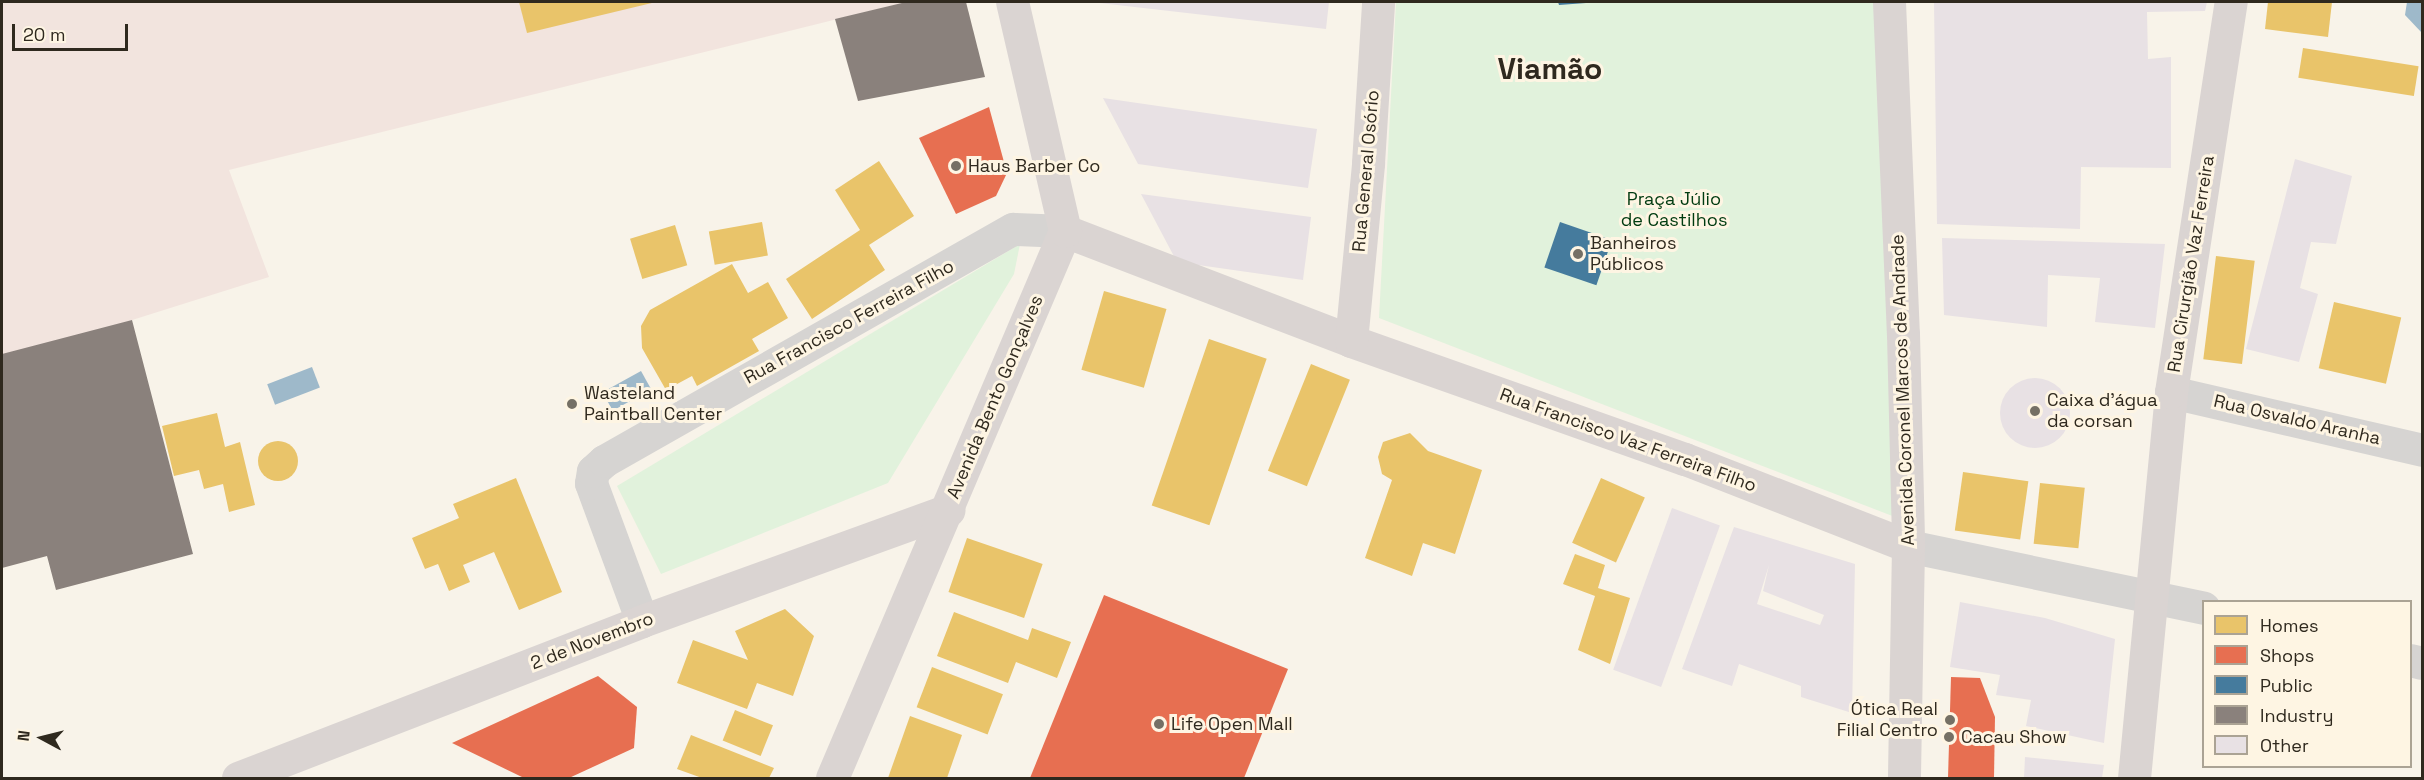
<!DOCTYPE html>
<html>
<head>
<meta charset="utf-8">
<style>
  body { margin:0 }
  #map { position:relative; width:2424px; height:780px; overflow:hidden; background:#f8f3e9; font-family:"Space Grotesk",sans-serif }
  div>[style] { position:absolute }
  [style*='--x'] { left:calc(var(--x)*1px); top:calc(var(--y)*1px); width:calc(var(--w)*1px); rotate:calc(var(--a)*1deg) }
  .industrial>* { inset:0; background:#f2e4de }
  .green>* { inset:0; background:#e1f2dc }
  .water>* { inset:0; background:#9eb9ca; transform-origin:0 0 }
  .homes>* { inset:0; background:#e9c46a; transform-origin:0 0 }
  .round { border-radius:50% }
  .shops>* { inset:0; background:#e76f51 }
  .public>* { inset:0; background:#457b9d; transform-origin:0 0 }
  .industry>* { inset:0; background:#8a817c }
  .building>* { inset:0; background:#e8e1e4; transform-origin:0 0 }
  .street>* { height:33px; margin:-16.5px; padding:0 16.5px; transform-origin:16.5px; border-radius:16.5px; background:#d6d4d2 }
  .secondary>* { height:33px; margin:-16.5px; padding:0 16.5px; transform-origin:16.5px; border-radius:16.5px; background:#dad4d2 }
  .dots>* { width:16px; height:16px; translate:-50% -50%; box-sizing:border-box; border:3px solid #fef5e3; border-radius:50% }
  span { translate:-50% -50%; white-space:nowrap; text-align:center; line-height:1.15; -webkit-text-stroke:6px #fef5e3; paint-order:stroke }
  .poi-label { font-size:18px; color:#2f291e }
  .left { translate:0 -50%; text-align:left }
  .right { translate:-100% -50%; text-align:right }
  .street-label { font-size:18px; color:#2f291e }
  .park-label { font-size:18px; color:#003b10 }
  .town-label { font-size:30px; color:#2f291e; font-weight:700 }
  .frame { position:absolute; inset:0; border:3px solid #2f291e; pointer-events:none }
  .legend { position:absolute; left:2202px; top:600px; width:210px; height:168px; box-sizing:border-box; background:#fef5e3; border:2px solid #aba394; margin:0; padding:8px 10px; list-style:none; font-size:18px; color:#2f291e }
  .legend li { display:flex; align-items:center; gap:12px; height:30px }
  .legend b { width:30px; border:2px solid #aba394 }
  .north { position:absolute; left:12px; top:708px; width:60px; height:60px; -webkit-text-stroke:4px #fef5e3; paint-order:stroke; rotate:277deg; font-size:16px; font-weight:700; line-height:24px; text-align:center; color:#2f291e }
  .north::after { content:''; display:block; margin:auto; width:21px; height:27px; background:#2f291e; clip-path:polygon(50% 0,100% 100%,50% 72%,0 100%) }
  .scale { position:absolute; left:12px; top:24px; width:116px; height:27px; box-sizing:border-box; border:3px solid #2f291e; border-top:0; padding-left:8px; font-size:18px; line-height:21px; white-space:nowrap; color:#2f291e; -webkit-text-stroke:4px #fef5e3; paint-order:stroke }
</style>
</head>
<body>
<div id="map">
  <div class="industrial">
    <i style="clip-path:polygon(2px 2px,906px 2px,229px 170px,269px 277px,2px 361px)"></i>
  </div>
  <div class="green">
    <i style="clip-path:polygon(1396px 2px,1874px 2px,1895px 517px,1379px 318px)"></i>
    <i style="clip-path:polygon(1020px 244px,1014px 274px,888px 483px,661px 574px,617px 486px)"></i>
  </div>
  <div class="water">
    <i style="clip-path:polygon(2407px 2px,2422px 2px,2422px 33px,2405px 15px)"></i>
    <i style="left:312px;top:367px;width:22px;height:48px;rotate:69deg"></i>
    <i style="left:641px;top:371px;width:21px;height:44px;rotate:61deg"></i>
  </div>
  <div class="homes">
    <i style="clip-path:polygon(519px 2px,656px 2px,527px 33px)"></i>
    <i style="clip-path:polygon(2268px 2px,2332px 2px,2328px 37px,2265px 29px)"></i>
    <i style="left:2303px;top:48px;width:117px;height:30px;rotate:9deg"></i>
    <i style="clip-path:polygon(879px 161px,914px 216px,869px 245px,885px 270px,812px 319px,786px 279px,860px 230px,835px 190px)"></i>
    <i style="left:762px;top:222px;width:34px;height:54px;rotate:80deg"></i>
    <i style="left:675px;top:225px;width:42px;height:47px;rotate:73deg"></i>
    <i style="left:2216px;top:256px;width:39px;height:104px;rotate:7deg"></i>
    <i style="clip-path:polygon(732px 264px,748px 293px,768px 282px,788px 318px,752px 339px,759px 351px,697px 386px,692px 376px,666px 390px,642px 348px,641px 326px,650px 310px)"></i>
    <i style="left:1104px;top:291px;width:65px;height:82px;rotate:16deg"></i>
    <i style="left:2334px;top:302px;width:69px;height:68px;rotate:13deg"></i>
    <i style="left:1209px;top:339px;width:61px;height:176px;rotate:19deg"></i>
    <i style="left:1311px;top:364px;width:42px;height:115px;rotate:22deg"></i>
    <i style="clip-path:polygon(217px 413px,225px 447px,240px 442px,255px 505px,229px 512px,223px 484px,204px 489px,199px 470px,174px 476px,162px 426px)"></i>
    <i style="clip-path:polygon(1410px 433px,1428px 451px,1482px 470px,1455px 554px,1423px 543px,1412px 576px,1365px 558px,1392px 480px,1382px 474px,1378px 457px,1383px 442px)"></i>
    <i class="round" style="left:258px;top:441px;width:40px;height:40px"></i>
    <i style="left:1963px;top:472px;width:66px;height:59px;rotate:8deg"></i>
    <i style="clip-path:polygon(516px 478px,562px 592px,519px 610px,494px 552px,463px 565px,470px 582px,449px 591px,438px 564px,425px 569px,412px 538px,459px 518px,453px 504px)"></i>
    <i style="left:1601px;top:478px;width:48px;height:71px;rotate:24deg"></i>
    <i style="left:2040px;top:483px;width:45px;height:61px;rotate:6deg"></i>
    <i style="left:967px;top:538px;width:80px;height:57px;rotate:19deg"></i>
    <i style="clip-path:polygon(1575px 554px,1605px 565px,1598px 588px,1630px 598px,1610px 664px,1578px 650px,1595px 596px,1563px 584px)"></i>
    <i style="clip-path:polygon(785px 609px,814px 636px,793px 696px,757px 683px,747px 709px,677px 683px,693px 640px,748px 660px,735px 631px)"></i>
    <i style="clip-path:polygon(954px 612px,1028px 640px,1032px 628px,1071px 642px,1057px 678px,1016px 662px,1008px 683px,937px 656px)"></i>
    <i style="left:932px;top:667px;width:76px;height:43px;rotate:21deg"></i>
    <i style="left:735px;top:710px;width:41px;height:33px;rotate:22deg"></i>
    <i style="clip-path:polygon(910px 716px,962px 735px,947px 778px,888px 778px)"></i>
    <i style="clip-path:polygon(691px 735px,774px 768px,769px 778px,702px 778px,677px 769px)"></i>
  </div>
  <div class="shops">
    <i style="clip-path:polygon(989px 107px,1007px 173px,996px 196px,956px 214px,919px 138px)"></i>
    <i style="clip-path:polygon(1104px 595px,1288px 669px,1244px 778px,1030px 778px)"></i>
    <i style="clip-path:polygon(598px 676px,637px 707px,634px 748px,569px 778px,524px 778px,452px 743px)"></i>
    <i style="clip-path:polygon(1951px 677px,1980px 678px,1995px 717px,1994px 778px,1948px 778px)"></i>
  </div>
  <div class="public">
    <i style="clip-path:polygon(1558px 2px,1586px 2px,1586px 3px,1559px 5px)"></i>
    <i style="left:1560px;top:222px;width:55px;height:48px;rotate:19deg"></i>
  </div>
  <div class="industry">
    <i style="clip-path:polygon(906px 2px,966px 2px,985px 77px,858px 101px,835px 19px)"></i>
    <i style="clip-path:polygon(132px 320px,193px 554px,56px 590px,47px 556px,2px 568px,2px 354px)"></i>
  </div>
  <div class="building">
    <i style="clip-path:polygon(1091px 2px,1329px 2px,1326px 29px)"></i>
    <i style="clip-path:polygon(1934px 2px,2207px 2px,2205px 11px,2147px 12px,2148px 59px,2171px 57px,2171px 168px,2081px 167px,2080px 229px,1937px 224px)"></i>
    <i style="clip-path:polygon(1103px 98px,1317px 129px,1308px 188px,1138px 164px)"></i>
    <i style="clip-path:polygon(2295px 159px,2352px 176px,2336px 244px,2311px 242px,2300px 288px,2318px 294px,2299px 362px,2246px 349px)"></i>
    <i style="clip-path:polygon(1141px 194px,1311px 217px,1303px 280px,1177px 262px)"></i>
    <i style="clip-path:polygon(1942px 238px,2165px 244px,2155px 328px,2095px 322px,2100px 278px,2048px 275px,2047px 327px,1944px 315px)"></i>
    <i class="round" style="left:2000px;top:378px;width:70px;height:70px"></i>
    <i style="left:1672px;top:508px;width:51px;height:172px;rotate:20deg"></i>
    <i style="clip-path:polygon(evenodd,1734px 527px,1855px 564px,1852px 713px,1801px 697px,1801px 686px,1739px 664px,1732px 686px,1682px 669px,1734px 527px,1769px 565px,1763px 591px,1824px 615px,1820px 625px,1757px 604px,1769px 565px)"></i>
    <i style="clip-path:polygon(1960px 602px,2045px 618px,2115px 639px,2104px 743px,2026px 726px,2031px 700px,1996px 695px,2000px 675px,1950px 667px)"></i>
    <i style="clip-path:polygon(2025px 757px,2104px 765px,2102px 778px,2024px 778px)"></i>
  </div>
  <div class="street">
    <i style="--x:2171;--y:392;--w:258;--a:13"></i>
    <i style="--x:1908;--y:546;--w:302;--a:11.8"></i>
    <i style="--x:642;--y:621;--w:147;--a:-110.3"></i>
    <i style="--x:591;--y:483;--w:12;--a:-81"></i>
    <i style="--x:593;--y:471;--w:15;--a:-42"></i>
    <i style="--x:604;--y:461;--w:470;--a:-29.6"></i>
    <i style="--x:1013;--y:229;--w:52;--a:2.2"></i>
    <i style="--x:2410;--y:660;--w:12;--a:14"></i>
  </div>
  <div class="secondary">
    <i style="--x:1889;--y:2;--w:332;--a:87.6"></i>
    <i style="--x:1903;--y:334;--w:212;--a:88.6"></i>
    <i style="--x:1908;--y:546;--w:232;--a:91"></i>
    <i style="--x:1065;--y:231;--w:306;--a:21"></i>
    <i style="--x:1351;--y:341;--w:354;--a:19.5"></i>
    <i style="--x:1685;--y:459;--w:239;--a:21.3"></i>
    <i style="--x:1351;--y:341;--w:179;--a:-84.5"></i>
    <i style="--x:1368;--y:163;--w:161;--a:-86.4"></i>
    <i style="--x:238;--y:778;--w:433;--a:-21.2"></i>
    <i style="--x:642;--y:621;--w:326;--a:-19.9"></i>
    <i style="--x:832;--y:778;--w:595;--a:-66.93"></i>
    <i style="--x:1065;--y:231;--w:235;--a:-103"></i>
    <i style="--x:2134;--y:778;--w:388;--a:-84.5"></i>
    <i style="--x:2171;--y:392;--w:395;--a:-81.3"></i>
  </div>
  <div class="dots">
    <i style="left:956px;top:166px;background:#757065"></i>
    <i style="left:1578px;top:254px;background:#757065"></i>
    <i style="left:572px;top:404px;background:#757065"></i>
    <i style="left:2035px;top:411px;background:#757065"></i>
    <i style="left:1950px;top:720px;background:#757065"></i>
    <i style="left:1159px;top:724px;background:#757065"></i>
    <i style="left:1949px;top:737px;background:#757065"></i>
  </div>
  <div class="poi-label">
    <span class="left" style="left:968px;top:166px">Haus Barber Co</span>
    <span class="left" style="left:1590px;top:254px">Banheiros<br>Públicos</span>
    <span class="left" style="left:584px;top:404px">Wasteland<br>Paintball Center</span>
    <span class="left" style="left:2047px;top:411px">Caixa d'água<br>da corsan</span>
    <span class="right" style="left:1938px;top:720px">Ótica Real<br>Filial Centro</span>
    <span class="left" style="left:1171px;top:724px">Life Open Mall</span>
    <span class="left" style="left:1961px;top:737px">Cacau Show</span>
  </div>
  <div class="street-label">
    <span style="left:1366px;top:171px;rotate:-85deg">Rua General Osório</span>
    <span style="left:2191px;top:264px;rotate:-81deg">Rua Cirurgião Vaz Ferreira</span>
    <span style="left:849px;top:322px;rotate:-29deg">Rua Francisco Ferreira Filho</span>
    <span style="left:1903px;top:390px;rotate:-92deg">Avenida Coronel Marcos de Andrade</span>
    <span style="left:995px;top:397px;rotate:-67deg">Avenida Bento Gonçalves</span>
    <span style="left:2297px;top:420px;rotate:13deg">Rua Osvaldo Aranha</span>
    <span style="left:1628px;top:440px;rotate:20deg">Rua Francisco Vaz Ferreira Filho</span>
    <span style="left:592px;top:641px;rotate:-21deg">2 de Novembro</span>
  </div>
  <div class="park-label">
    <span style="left:1674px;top:210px">Praça Júlio<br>de Castilhos</span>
  </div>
  <div class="town-label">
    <span style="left:1550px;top:69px">Viamão</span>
  </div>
  <div class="frame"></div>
  <ul class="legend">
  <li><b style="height:16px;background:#e9c46a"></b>Homes</li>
  <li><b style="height:16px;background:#e76f51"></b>Shops</li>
  <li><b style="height:16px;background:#457b9d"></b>Public</li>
  <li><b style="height:16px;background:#8a817c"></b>Industry</li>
  <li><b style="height:16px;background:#e8e1e4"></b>Other</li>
  </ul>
  <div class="north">N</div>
  <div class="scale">20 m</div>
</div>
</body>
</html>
